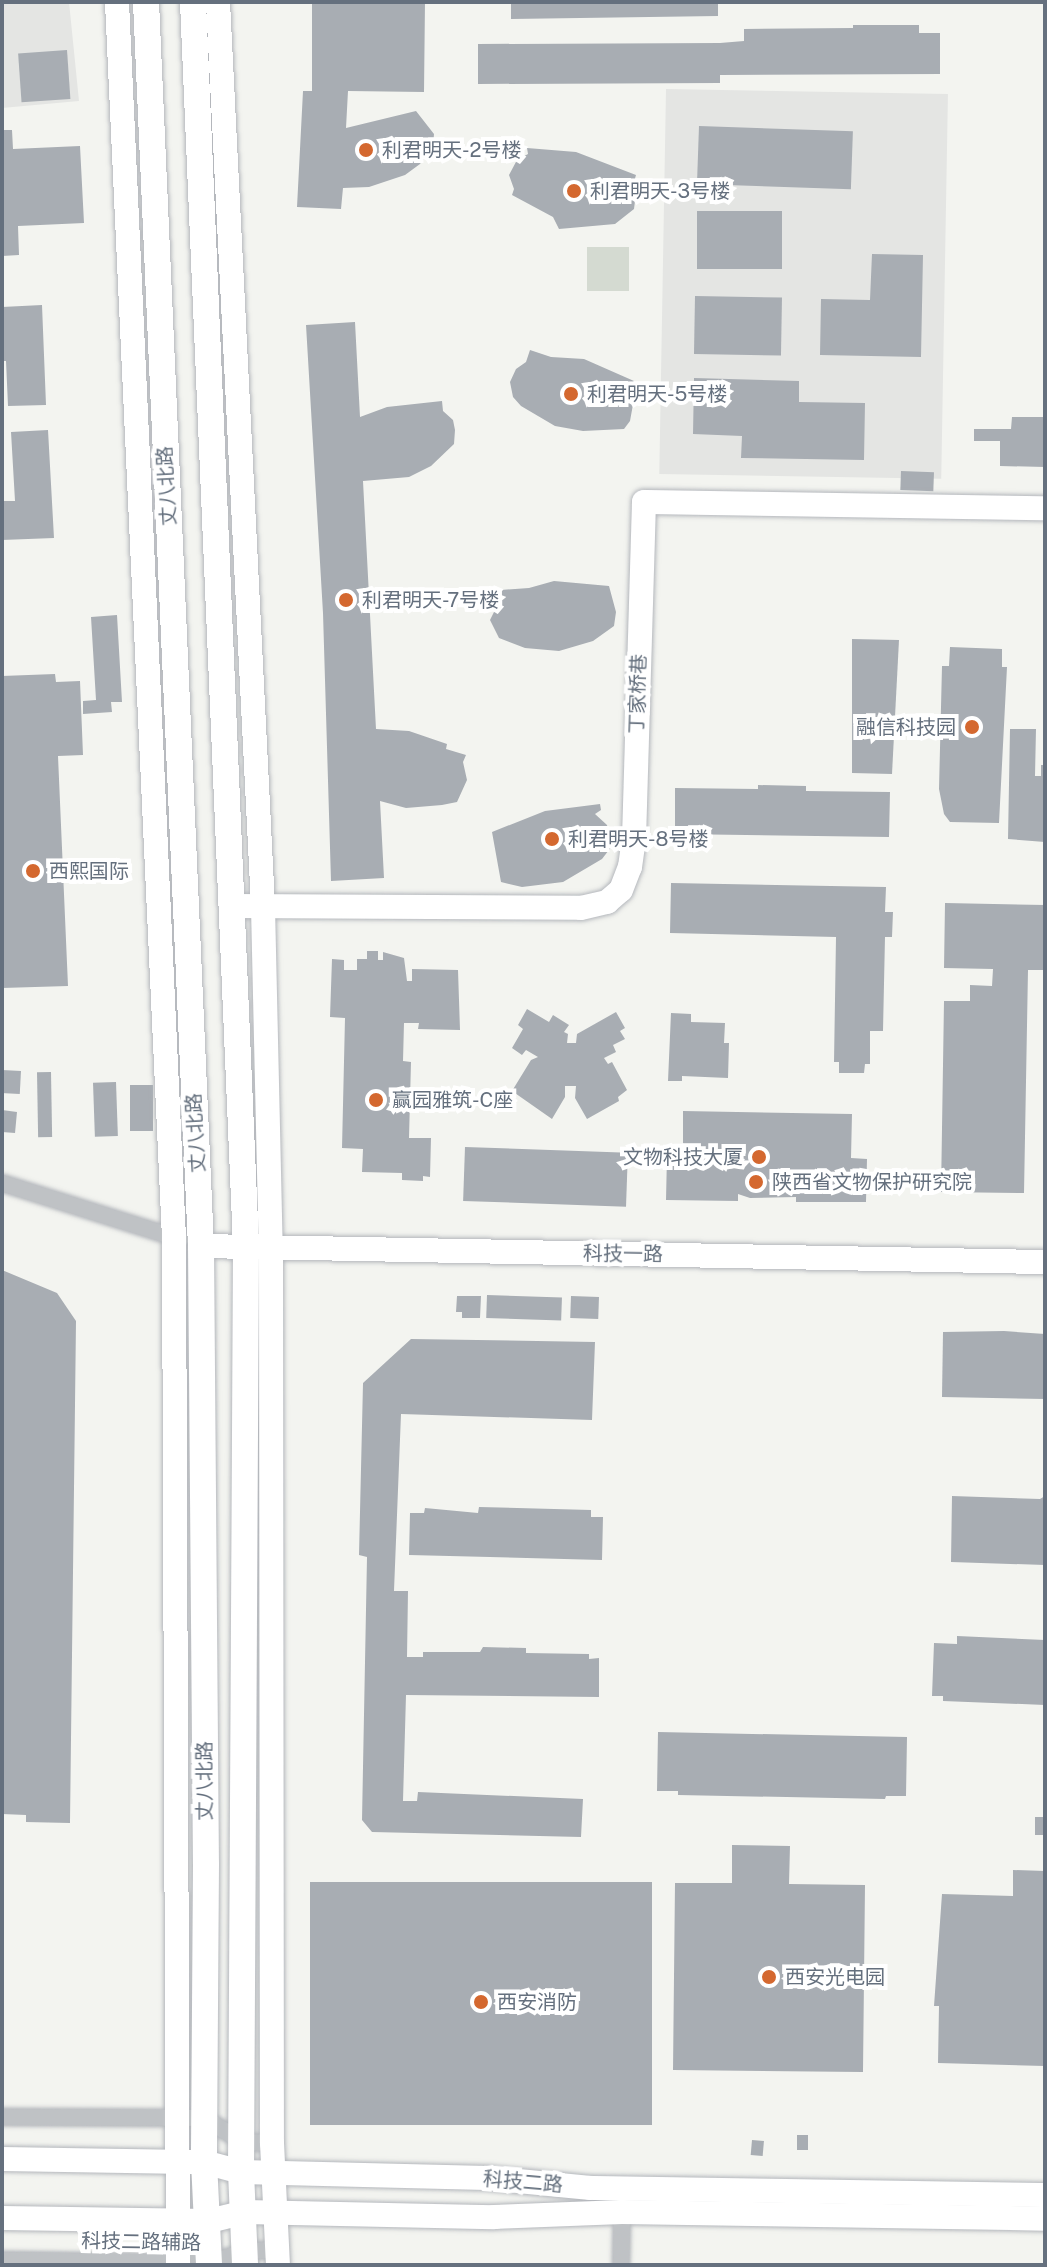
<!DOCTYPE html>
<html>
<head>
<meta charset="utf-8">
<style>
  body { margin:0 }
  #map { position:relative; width:1047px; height:2267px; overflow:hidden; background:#f3f4f0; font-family:"Public Sans","Noto Sans SC",sans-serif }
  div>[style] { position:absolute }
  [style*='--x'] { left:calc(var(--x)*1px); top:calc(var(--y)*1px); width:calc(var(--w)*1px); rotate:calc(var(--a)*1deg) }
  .built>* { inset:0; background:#e4e5e3; transform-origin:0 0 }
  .green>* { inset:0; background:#d4dad1; transform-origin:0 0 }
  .building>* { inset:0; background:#a8adb3; transform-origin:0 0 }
  .roads { filter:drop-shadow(0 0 2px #b4b7bc) drop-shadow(0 0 2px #b4b7bc) }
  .street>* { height:16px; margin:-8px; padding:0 8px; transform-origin:8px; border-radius:8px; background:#bfc2c5 }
  .secondary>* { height:24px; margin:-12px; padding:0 12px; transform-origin:12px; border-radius:12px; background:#fff }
  .primary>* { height:26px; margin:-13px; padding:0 13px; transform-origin:13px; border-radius:13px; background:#fff }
  .dots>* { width:22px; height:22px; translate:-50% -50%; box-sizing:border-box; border:4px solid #fff; border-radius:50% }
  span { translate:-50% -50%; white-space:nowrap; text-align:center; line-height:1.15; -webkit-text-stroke:8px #fff; paint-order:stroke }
  .poi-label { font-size:20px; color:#65707e }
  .left { translate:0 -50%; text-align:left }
  .right { translate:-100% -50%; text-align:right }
  .street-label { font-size:20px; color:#65707e }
  .frame { position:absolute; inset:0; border:4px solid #65707e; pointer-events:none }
</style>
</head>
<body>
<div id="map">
  <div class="built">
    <i style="clip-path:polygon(2px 2px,69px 2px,79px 101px,2px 108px)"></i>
    <i style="left:666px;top:89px;width:282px;height:385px;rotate:1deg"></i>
  </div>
  <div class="green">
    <i style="left:587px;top:247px;width:42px;height:44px"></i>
  </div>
  <div class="building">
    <i style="clip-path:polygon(312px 2px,425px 2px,424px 92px,348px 91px,346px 128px,416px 111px,434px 134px,433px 146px,420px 164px,405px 175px,369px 187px,343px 188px,341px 209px,297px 207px,303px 91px,312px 91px)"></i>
    <i style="clip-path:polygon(511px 2px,718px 2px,718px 16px,511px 19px)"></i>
    <i style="clip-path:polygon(853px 25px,919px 25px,919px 33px,940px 33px,940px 74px,720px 75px,720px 83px,478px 84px,478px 44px,720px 43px,744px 41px,744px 29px,853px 28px)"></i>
    <i style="left:67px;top:50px;width:49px;height:49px;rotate:86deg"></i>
    <i style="left:699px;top:126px;width:154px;height:58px;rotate:2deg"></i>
    <i style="clip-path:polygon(2px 130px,12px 130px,13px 149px,80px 146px,84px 223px,18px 226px,19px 255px,2px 256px)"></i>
    <i style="clip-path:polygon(527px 148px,576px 152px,636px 175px,634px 182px,630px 182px,636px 193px,634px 209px,615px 224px,559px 229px,553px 217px,512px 195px,514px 189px,509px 175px,517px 160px,528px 154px)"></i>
    <i style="left:697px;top:211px;width:85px;height:58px"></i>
    <i style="clip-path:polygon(872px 254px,923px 255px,921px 357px,820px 355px,821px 299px,870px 300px)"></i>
    <i style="left:695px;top:296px;width:87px;height:58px;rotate:1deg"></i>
    <i style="clip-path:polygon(42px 305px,46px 405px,8px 406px,6px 361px,2px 361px,2px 307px)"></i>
    <i style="clip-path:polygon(355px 322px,360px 417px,387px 407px,442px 401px,443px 411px,453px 420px,455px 430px,454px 444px,431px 466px,409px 477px,363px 481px,376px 729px,409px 731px,447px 744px,446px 749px,466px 755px,463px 762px,467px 780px,457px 802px,442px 805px,406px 808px,380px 801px,384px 878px,331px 881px,323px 613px,306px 325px)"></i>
    <i style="clip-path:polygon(530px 350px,551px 357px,584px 359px,634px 381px,632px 388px,628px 388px,634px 399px,630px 421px,624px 429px,583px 431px,555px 426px,521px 406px,513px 397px,510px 382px,516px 369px,526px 362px)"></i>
    <i style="clip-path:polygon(694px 378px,799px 381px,799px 402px,865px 403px,864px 460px,741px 458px,742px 436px,693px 434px)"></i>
    <i style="clip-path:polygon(1012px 417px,1045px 417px,1045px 467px,1000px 466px,1000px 441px,974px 441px,974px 429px,1011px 429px)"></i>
    <i style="clip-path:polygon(48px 430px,54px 538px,2px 540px,2px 501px,15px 501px,11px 432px)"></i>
    <i style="left:901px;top:471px;width:33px;height:19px;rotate:2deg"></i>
    <i style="clip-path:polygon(554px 581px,609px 586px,616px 612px,614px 626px,593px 641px,559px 651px,525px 648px,499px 638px,490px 620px,501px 598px,501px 590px,529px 588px)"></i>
    <i style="clip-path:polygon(117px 615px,122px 702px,111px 702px,112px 712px,83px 714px,83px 701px,96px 700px,91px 617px)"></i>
    <i style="clip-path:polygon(852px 639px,899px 640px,892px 774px,852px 773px)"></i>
    <i style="clip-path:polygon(950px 647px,1002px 649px,1002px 667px,1007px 667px,999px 823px,950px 822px,944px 814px,939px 789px,942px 666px,949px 666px)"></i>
    <i style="clip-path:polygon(55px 674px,56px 682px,80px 681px,83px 755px,58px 756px,68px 986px,2px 988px,2px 676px)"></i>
    <i style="clip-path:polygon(1010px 729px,1036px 729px,1035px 776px,1041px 776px,1041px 765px,1045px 765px,1045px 842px,1008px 839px)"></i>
    <i style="clip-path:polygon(758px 785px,806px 786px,806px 791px,890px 792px,889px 837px,675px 834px,675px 788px,758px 789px)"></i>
    <i style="clip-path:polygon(600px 804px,601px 810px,595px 814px,607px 825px,612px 846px,602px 859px,563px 882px,522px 887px,501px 882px,492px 832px,545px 811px)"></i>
    <i style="clip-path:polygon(671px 883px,886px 887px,885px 912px,893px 912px,892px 937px,885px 937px,883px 1031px,870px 1031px,870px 1064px,865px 1064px,864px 1073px,839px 1073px,839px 1062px,834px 1062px,836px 937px,670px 933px)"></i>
    <i style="clip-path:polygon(945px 903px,1045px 905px,1045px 970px,1028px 970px,1024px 1193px,941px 1192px,944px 1001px,970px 1001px,970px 985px,992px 986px,993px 969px,944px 968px)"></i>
    <i style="clip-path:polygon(367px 951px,378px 951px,378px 960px,383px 960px,383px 952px,404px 958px,407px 981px,412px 981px,412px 969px,458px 970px,460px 1030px,418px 1029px,419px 1023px,404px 1023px,403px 1061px,411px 1062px,409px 1138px,431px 1138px,430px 1177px,423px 1176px,423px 1181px,402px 1180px,402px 1173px,362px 1172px,363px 1149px,342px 1148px,345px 1018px,330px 1017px,332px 959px,344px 960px,344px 970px,357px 970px,357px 959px,367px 959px)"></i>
    <i style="clip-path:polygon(527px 1009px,549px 1022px,553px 1015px,569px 1025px,564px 1032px,568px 1034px,567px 1043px,576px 1043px,577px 1034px,616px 1012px,625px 1028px,620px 1031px,625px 1039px,613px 1045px,616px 1052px,604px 1058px,608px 1064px,612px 1062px,627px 1090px,618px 1097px,619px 1101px,587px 1119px,575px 1098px,576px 1086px,565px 1086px,565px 1097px,552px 1119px,512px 1091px,531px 1060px,538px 1057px,526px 1050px,522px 1055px,512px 1048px,523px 1029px,518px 1025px)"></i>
    <i style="clip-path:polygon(671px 1013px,691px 1014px,691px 1022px,725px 1023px,724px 1043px,729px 1043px,728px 1078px,682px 1076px,682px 1081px,668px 1081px)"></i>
    <i style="left:2px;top:1070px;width:19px;height:23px;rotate:3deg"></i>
    <i style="left:51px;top:1072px;width:65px;height:14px;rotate:89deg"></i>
    <i style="left:116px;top:1082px;width:54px;height:23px;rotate:88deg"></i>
    <i style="left:130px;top:1085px;width:23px;height:46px"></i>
    <i style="clip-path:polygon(2px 1110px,17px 1112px,15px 1133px,2px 1132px)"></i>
    <i style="clip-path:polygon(683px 1111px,852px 1114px,851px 1158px,867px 1159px,866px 1202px,796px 1202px,796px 1197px,750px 1198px,738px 1194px,738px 1201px,666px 1200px,667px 1155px,683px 1155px)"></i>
    <i style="left:465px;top:1147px;width:163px;height:54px;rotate:2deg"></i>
    <i style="clip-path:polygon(2px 1270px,57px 1293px,76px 1321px,70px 1823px,26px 1822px,26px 1815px,2px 1814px)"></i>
    <i style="left:487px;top:1295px;width:75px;height:23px;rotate:2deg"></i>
    <i style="clip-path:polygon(457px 1296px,481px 1296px,480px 1318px,462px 1318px,462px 1312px,456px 1312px)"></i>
    <i style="left:571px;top:1296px;width:28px;height:22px;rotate:2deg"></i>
    <i style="clip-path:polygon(1004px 1331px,1045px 1334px,1045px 1399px,942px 1397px,943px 1332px)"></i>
    <i style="clip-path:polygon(411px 1339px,595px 1342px,592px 1420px,401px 1414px,394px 1591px,408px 1591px,407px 1657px,423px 1657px,423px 1652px,480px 1652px,483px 1647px,526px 1648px,526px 1653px,589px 1654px,589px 1659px,599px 1658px,599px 1697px,406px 1695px,403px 1801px,417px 1801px,418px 1792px,583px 1799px,581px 1837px,372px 1832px,362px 1820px,367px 1557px,359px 1555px,363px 1383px)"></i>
    <i style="clip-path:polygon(952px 1496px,1040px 1499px,1045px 1496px,1045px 1565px,951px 1562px)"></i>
    <i style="clip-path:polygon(479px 1507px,591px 1510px,591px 1517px,603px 1517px,602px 1560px,409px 1555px,410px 1513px,424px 1513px,425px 1508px,478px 1513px)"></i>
    <i style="clip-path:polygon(957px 1636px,1045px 1640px,1045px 1705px,943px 1701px,943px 1696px,932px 1696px,934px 1643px,957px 1644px)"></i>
    <i style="clip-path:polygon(658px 1732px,907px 1737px,906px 1796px,886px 1796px,885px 1799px,678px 1795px,678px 1791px,657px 1791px)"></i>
    <i style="left:1035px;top:1817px;width:10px;height:18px"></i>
    <i style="clip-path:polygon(732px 1845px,790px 1846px,789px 1884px,865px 1885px,863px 2072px,673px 2070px,675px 1883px,732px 1883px)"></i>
    <i style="clip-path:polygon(1013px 1870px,1045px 1871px,1045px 2066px,938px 2063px,939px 2006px,934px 2006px,942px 1894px,1013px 1896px)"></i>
    <i style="left:310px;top:1882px;width:342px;height:243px"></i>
    <i style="left:797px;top:2135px;width:11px;height:15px"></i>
    <i style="left:752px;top:2140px;width:12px;height:15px;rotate:5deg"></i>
  </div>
  <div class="roads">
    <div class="street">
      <i style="--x:2;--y:1183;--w:187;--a:17.5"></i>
      <i style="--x:2;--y:2117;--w:203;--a:0.3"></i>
      <i style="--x:205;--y:2118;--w:44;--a:33"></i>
      <i style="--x:242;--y:2142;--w:30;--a:2"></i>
      <i style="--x:2;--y:2260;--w:207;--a:0.8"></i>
      <i style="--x:209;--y:2263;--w:38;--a:-18"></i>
      <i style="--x:245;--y:2251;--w:33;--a:-2"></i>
      <i style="--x:621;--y:2265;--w:53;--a:-88.9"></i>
    </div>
    <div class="secondary">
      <i style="--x:117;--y:2;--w:1236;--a:87.36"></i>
      <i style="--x:174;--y:1237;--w:1028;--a:89.78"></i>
      <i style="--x:218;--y:2;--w:906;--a:87.15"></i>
      <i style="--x:263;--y:907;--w:340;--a:88.7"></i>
      <i style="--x:271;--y:1247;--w:896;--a:89.94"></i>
      <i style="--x:272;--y:2143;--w:122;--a:87.2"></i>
      <i style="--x:232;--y:906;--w:349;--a:0.3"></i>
      <i style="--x:581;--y:908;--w:27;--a:-13"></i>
      <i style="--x:607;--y:902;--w:18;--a:-41"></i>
      <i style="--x:621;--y:890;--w:25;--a:-69"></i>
      <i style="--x:630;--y:867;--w:28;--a:-82"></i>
      <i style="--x:634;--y:839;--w:337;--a:-88.3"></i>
      <i style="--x:644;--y:502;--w:401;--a:0.9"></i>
      <i style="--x:201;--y:1246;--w:844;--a:1.09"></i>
      <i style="--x:2;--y:2159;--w:202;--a:0.9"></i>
      <i style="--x:204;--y:2162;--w:38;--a:15"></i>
      <i style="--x:241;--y:2172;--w:246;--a:1.4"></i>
      <i style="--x:487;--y:2178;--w:104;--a:5.5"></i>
      <i style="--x:591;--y:2188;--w:454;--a:0.9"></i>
      <i style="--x:2;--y:2218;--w:207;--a:0.8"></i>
      <i style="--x:209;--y:2221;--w:37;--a:-14"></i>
      <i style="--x:245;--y:2212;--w:249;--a:1.2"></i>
      <i style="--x:494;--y:2217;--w:128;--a:-2.2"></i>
      <i style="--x:622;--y:2212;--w:423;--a:0.9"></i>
    </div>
    <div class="primary">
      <i style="--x:146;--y:2;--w:1245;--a:87.47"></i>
      <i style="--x:201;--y:1246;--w:618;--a:89.54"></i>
      <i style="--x:206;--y:1864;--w:298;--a:90.4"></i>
      <i style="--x:204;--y:2162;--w:103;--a:87.2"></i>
      <i style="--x:193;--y:2;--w:1246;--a:87.56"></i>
      <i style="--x:246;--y:1247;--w:925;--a:90.31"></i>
      <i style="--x:241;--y:2172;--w:93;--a:87.5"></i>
    </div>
  </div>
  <div class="dots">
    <i style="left:366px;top:150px;background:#d4682f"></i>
    <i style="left:574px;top:191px;background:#d4682f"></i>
    <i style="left:571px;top:394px;background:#d4682f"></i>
    <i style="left:346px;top:600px;background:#d4682f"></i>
    <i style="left:972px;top:727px;background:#d4682f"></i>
    <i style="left:552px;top:839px;background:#d4682f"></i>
    <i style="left:33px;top:871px;background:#d4682f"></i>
    <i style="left:376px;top:1100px;background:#d4682f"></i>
    <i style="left:759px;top:1157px;background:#d4682f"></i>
    <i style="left:756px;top:1182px;background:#d4682f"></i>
    <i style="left:769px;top:1977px;background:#d4682f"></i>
    <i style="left:481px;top:2002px;background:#d4682f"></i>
  </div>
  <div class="poi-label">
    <span class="left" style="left:382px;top:150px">利君明天-2号楼</span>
    <span class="left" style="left:590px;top:191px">利君明天-3号楼</span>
    <span class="left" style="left:587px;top:394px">利君明天-5号楼</span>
    <span class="left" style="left:362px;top:600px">利君明天-7号楼</span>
    <span class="right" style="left:956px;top:727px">融信科技园</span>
    <span class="left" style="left:568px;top:839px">利君明天-8号楼</span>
    <span class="left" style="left:49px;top:871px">西熙国际</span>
    <span class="left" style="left:392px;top:1100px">赢园雅筑-C座</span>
    <span class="right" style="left:743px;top:1157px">文物科技大厦</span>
    <span class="left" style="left:772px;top:1182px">陕西省文物保护研究院</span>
    <span class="left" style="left:785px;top:1977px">西安光电园</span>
    <span class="left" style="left:497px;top:2002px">西安消防</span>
  </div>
  <div class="street-label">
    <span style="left:167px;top:486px;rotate:-93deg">丈八北路</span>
    <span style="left:638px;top:694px;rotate:-88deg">丁家桥巷</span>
    <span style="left:196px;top:1133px;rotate:-93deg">丈八北路</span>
    <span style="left:623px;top:1254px;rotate:1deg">科技一路</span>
    <span style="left:205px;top:1781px;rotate:-90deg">丈八北路</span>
    <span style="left:523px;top:2182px;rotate:5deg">科技二路</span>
    <span style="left:141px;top:2242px;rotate:1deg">科技二路辅路</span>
  </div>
  <div class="frame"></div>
</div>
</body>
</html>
